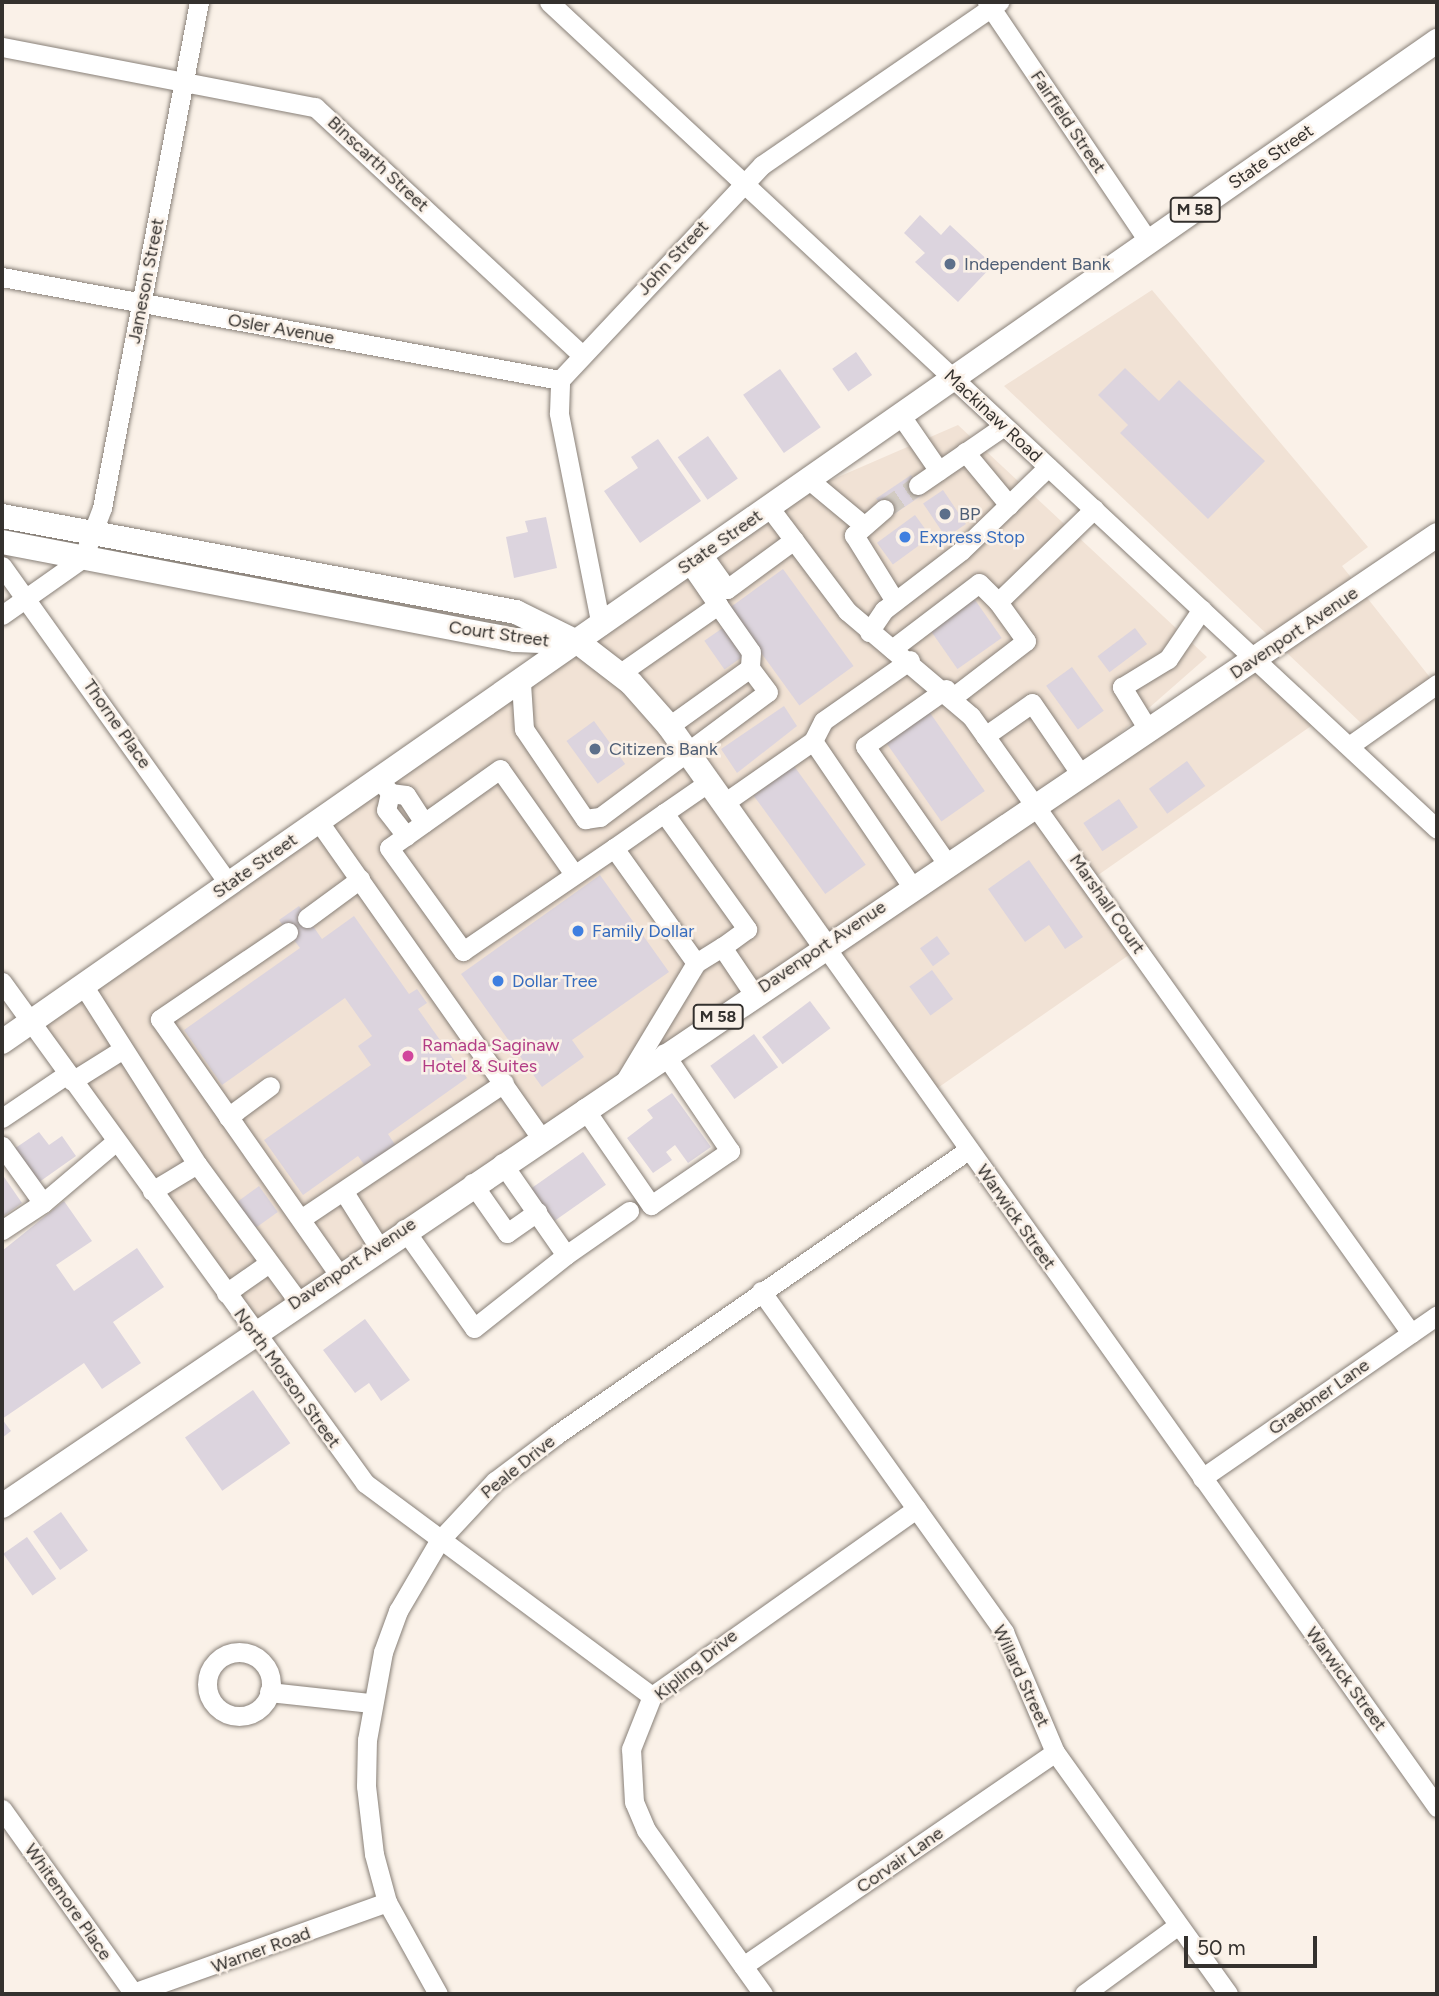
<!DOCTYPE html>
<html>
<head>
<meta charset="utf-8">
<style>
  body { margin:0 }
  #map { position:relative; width:1439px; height:1996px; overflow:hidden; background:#faf1e8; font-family:Figtree,sans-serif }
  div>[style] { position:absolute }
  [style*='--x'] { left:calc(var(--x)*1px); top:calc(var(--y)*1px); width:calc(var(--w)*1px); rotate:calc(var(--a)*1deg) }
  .built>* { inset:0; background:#f1e2d5 }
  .building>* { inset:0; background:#dcd4de; transform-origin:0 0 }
  .minor-tunnel>* { height:19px; margin-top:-9.5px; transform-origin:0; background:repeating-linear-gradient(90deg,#d2cbc3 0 19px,transparent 0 29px) }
  .roads { filter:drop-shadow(0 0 2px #888078) drop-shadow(0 0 2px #888078) }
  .minor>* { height:19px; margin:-9.5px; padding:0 9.5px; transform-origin:9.5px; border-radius:9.5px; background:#fff }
  .minor>.ring { margin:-9.5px; padding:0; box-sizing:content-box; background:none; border:19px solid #fff; border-radius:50% }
  .major>* { height:24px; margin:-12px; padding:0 12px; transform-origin:12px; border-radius:12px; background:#fff }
  .dots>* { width:19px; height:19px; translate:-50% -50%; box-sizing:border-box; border:4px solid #faf1e8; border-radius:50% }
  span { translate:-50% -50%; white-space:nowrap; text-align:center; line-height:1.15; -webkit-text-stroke:5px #faf1e8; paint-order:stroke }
  .shield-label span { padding:2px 5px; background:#faf1e8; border:2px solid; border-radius:5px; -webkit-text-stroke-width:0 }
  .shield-label { font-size:16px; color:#34312e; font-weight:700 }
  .street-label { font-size:18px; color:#34312e }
  .service-label { font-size:18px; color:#4e5e75 }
  .left { translate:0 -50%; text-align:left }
  .shop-label { font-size:18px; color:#366cbe }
  .hotel-label { font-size:18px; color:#b23c85 }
  .frame { position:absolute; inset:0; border:4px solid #34312e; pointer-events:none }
  .scale { position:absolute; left:1184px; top:1936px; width:133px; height:32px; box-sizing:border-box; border:4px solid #34312e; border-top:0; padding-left:9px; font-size:21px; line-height:24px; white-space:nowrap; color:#34312e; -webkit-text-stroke:5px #faf1e8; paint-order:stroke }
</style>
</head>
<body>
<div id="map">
  <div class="built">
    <i style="clip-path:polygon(1152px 290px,1368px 547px,1342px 566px,1436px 685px,1361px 723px,1004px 386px)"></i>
    <i style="clip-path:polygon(958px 425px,1207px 657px,1043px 801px,1257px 660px,1321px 719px,1091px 880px,1139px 948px,929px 1094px,825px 946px,254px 1330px,30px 1022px,769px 507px)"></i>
  </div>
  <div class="building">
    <i style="clip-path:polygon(920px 215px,941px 235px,950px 225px,993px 265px,958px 302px,915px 262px,925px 253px,904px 233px)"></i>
    <i style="left:856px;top:352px;width:28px;height:29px;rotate:55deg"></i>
    <i style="clip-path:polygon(1125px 368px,1159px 401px,1179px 380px,1265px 461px,1208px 519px,1120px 433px,1128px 425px,1098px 395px)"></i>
    <i style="left:780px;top:369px;width:71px;height:45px;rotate:55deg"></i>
    <i style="left:708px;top:436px;width:52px;height:37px;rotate:55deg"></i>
    <i style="clip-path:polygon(658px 439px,701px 501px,640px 543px,604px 491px,638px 468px,631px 457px)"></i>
    <i style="left:911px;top:475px;width:23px;height:42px;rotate:56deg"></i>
    <i style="left:943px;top:490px;width:41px;height:24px;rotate:56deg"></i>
    <i style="left:915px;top:515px;width:27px;height:47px;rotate:54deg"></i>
    <i style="clip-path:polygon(546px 517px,557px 568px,514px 578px,506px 537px,528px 532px,525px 521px)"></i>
    <i style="left:783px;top:569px;width:120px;height:67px;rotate:54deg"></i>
    <i style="left:973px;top:597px;width:50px;height:54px;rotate:55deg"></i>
    <i style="left:724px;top:627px;width:35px;height:24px;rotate:55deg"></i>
    <i style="left:1135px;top:628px;width:20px;height:47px;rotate:53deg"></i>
    <i style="left:1072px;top:667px;width:54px;height:32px;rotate:54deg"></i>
    <i style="clip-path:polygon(784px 706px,797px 726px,737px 773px,721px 749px)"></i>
    <i style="left:928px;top:710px;width:99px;height:53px;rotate:55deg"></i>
    <i style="left:594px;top:721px;width:53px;height:34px;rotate:54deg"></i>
    <i style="left:1187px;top:761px;width:31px;height:47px;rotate:54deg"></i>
    <i style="left:794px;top:766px;width:122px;height:50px;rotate:54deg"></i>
    <i style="left:1119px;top:799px;width:34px;height:43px;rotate:56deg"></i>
    <i style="clip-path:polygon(1029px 860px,1083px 937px,1065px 949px,1049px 925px,1025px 942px,988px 889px)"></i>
    <i style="clip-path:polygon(600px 875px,669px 972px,572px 1040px,584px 1057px,542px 1087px,461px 974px)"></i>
    <i style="clip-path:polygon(299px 906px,322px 939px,354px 916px,409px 994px,417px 989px,427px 1003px,418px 1009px,467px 1078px,388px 1134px,398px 1149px,368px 1170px,358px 1156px,303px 1195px,264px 1140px,371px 1065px,358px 1046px,372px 1036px,345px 998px,222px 1085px,184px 1030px,300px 948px,279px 920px)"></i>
    <i style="left:937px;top:936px;width:22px;height:21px;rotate:54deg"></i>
    <i style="left:932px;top:970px;width:36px;height:28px;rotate:54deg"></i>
    <i style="left:810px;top:1001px;width:34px;height:60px;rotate:53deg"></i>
    <i style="left:754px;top:1034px;width:41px;height:54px;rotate:54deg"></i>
    <i style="clip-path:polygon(672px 1093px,711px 1147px,688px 1163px,675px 1145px,666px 1152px,672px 1160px,653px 1173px,627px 1138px,653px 1118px,647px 1110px)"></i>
    <i style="clip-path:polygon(39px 1132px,49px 1145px,62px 1136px,76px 1156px,35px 1185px,11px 1151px)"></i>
    <i style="left:583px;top:1152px;width:40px;height:63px;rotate:55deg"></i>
    <i style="clip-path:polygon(2px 1174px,22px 1203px,2px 1217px)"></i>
    <i style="left:259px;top:1186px;width:32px;height:28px;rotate:54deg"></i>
    <i style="clip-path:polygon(64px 1201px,92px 1241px,56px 1265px,74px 1291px,137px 1248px,164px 1287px,113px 1322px,141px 1363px,102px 1389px,84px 1363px,2px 1419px,11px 1431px,2px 1438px,2px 1251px)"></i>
    <i style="clip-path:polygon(365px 1319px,410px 1380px,381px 1401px,369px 1383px,355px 1393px,323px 1350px)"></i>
    <i style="left:253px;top:1390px;width:65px;height:83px;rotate:55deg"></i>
    <i style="left:61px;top:1512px;width:47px;height:34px;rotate:55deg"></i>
    <i style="left:27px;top:1537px;width:51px;height:29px;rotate:55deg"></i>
  </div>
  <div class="minor-tunnel">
    <i style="--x:884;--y:509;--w:42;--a:-35.2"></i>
  </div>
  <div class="roads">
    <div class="minor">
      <i style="--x:549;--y:2;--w:1213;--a:42.96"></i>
      <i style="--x:987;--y:2;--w:290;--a:56"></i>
      <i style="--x:2;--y:47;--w:319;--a:10.9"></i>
      <i style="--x:315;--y:107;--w:363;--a:42.9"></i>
      <i style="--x:2;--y:277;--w:567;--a:10.46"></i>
      <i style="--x:899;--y:413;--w:70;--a:55.4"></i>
      <i style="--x:965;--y:452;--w:69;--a:50.3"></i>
      <i style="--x:808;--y:479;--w:70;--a:39.8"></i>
      <i style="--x:918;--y:485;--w:104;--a:-34.5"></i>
      <i style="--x:769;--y:507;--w:130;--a:53.1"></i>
      <i style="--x:847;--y:611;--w:162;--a:40.3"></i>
      <i style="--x:971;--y:716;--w:758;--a:54.51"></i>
      <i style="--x:884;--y:509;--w:40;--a:139"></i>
      <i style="--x:854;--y:535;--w:78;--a:58.2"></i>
      <i style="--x:702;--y:554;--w:43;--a:54.5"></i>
      <i style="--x:727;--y:589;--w:83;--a:-36.2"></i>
      <i style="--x:2;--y:566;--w:391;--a:54.5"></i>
      <i style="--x:718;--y:605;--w:57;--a:54.9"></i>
      <i style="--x:751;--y:652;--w:16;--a:94"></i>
      <i style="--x:2;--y:615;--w:99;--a:-35.1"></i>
      <i style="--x:83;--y:558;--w:53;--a:-69.2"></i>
      <i style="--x:102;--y:508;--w:515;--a:-79.15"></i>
      <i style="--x:601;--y:626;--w:217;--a:-101.2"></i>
      <i style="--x:559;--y:413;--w:33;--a:-88"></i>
      <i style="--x:560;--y:380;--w:295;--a:-46.8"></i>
      <i style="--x:762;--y:165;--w:288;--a:-34.5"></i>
      <i style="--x:869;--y:632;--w:27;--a:-56"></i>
      <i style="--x:884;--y:610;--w:97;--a:-37.5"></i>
      <i style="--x:961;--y:551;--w:121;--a:-44"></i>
      <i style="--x:892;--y:649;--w:109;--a:-37.2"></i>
      <i style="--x:979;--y:583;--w:27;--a:45"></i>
      <i style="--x:619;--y:674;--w:121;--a:-34.9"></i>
      <i style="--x:718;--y:605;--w:51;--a:-124.6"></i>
      <i style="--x:521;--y:683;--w:46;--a:86.3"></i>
      <i style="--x:524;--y:729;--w:109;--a:55.9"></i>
      <i style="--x:585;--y:819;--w:15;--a:-8"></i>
      <i style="--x:600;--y:817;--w:209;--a:-36.7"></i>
      <i style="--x:768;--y:692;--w:30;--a:-127"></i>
      <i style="--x:750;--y:668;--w:100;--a:144.4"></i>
      <i style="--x:946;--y:689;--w:99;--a:144.9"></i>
      <i style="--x:865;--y:746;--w:145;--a:55.1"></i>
      <i style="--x:953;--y:697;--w:92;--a:-37.5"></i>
      <i style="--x:1026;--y:641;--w:48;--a:-125.7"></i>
      <i style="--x:998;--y:602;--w:134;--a:-44.1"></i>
      <i style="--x:1149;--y:731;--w:52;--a:-121.5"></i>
      <i style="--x:1122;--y:687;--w:54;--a:-31.3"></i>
      <i style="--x:1168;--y:659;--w:60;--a:-55.8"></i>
      <i style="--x:985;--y:736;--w:57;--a:-35.1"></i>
      <i style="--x:1032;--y:703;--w:88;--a:55.6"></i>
      <i style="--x:813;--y:741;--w:22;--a:-63"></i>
      <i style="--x:823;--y:721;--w:106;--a:-35"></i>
      <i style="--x:1349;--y:746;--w:108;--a:-35.2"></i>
      <i style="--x:380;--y:780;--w:16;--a:52"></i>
      <i style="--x:390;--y:793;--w:16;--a:7"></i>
      <i style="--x:406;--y:795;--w:33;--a:57"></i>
      <i style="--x:709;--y:782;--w:55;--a:145.4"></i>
      <i style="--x:664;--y:813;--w:143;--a:54.4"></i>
      <i style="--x:747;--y:929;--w:31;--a:144"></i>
      <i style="--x:722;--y:947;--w:55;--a:56"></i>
      <i style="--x:390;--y:793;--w:17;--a:103"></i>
      <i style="--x:386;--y:810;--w:33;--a:52"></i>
      <i style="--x:724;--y:803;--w:108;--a:-34.9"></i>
      <i style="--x:813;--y:741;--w:178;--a:55.8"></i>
      <i style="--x:664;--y:813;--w:61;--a:145"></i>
      <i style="--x:614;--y:848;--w:141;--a:54.5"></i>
      <i style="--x:696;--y:963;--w:31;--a:-32"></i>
      <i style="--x:319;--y:822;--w:385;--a:54.9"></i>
      <i style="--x:574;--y:874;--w:128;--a:-125.2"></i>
      <i style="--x:500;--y:769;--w:136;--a:144.6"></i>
      <i style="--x:389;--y:848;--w:127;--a:54.3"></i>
      <i style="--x:463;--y:951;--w:183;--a:-34.3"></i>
      <i style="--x:307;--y:918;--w:66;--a:-36.3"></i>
      <i style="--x:288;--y:932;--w:155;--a:145.8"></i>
      <i style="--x:160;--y:1019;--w:310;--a:55"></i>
      <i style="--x:824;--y:945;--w:1058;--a:54.58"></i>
      <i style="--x:2;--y:982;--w:619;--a:54.07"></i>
      <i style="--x:365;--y:1483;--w:357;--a:36.6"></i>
      <i style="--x:83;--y:985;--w:212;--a:57.5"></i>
      <i style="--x:626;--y:1079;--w:135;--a:-58.9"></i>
      <i style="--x:72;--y:1081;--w:57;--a:-32"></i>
      <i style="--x:584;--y:1108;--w:118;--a:55.4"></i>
      <i style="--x:651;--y:1205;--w:96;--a:-34.4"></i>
      <i style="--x:730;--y:1151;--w:118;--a:-124"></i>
      <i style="--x:228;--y:1117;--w:52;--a:-36.4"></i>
      <i style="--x:2;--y:1118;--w:78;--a:-34.1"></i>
      <i style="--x:2;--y:1146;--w:70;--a:54.3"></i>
      <i style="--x:43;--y:1203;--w:96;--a:-40.3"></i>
      <i style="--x:502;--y:1163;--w:112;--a:55.2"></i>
      <i style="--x:566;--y:1255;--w:77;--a:-34.9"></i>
      <i style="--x:472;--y:1183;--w:61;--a:55"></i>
      <i style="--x:507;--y:1233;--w:37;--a:-35"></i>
      <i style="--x:152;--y:1191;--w:52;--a:-31"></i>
      <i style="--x:197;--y:1164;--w:170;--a:53.6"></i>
      <i style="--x:344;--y:1192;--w:64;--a:57.8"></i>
      <i style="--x:302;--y:1218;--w:243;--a:-33.8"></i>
      <i style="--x:404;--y:1229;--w:121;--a:54.7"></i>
      <i style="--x:474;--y:1328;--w:117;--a:-38.4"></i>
      <i style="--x:2;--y:1230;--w:49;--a:-33.4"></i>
      <i style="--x:761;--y:1291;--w:419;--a:54.5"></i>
      <i style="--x:1004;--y:1632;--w:130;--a:67"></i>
      <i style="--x:1055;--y:1752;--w:297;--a:54.4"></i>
      <i style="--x:226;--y:1293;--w:52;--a:-34.9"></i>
      <i style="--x:1202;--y:1478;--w:286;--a:-34.7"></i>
      <i class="ring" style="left:207px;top:1652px;width:45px;height:45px"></i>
      <i style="--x:269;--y:1692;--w:103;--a:6.2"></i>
      <i style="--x:2;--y:1809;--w:227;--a:54.5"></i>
      <i style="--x:743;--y:1966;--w:378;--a:-34.4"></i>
      <i style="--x:133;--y:1993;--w:270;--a:-19.7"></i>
      <i style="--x:438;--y:1994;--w:105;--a:-119"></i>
      <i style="--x:387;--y:1902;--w:50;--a:-105.2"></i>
      <i style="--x:374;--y:1854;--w:68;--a:-96.7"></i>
      <i style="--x:366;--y:1786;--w:46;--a:-88.8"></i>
      <i style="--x:367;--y:1740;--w:89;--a:-79.7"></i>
      <i style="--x:383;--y:1652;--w:44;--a:-69.9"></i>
      <i style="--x:398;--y:1611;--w:81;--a:-59.6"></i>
      <i style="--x:439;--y:1541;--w:82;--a:-47"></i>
      <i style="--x:495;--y:1481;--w:76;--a:-37"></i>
      <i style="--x:556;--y:1435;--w:501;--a:-34.67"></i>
      <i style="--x:763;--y:1994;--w:201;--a:-125.5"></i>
      <i style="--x:646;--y:1830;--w:30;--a:-113"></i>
      <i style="--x:634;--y:1802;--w:53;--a:-93.2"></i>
      <i style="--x:631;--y:1749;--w:57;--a:-68.4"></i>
      <i style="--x:652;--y:1696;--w:324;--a:-35.3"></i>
      <i style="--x:1084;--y:1994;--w:115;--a:-36.2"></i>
    </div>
    <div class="major">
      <i style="--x:2;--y:516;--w:523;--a:10.58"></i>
      <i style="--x:516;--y:612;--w:70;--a:26.2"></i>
      <i style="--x:579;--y:643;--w:66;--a:37.6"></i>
      <i style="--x:631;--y:683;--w:57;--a:48.5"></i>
      <i style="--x:669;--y:726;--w:268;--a:54.7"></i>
      <i style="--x:2;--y:542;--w:522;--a:10.82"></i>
      <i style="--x:515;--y:640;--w:53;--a:2.2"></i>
      <i style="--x:2;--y:1042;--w:1750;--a:-34.9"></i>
      <i style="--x:2;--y:1506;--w:1733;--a:-34.08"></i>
    </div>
  </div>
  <div class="dots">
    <i style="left:950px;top:264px;background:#5c6f8a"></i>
    <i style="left:945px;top:514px;background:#5c6f8a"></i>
    <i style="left:905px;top:537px;background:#3f7fe0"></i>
    <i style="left:595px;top:749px;background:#5c6f8a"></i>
    <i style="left:578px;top:931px;background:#3f7fe0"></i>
    <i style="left:498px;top:981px;background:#3f7fe0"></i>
    <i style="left:408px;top:1056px;background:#d1479c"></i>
  </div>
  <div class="shield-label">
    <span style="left:1195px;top:210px">M 58</span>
    <span style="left:718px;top:1017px">M 58</span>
  </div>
  <div class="street-label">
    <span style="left:1068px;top:122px;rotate:56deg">Fairfield Street</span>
    <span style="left:1271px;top:157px;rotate:-35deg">State Street</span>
    <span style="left:378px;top:164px;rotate:43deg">Binscarth Street</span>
    <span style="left:673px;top:258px;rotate:-47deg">John Street</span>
    <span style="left:146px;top:281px;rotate:-79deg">Jameson Street</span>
    <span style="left:281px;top:329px;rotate:10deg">Osler Avenue</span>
    <span style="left:993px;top:416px;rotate:43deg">Mackinaw Road</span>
    <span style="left:720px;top:542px;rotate:-35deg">State Street</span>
    <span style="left:1294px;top:633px;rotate:-34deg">Davenport Avenue</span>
    <span style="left:499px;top:634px;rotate:8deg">Court Street</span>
    <span style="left:117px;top:724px;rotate:55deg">Thorne Place</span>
    <span style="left:255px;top:866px;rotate:-35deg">State Street</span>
    <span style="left:1107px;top:904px;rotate:55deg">Marshall Court</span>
    <span style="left:822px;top:947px;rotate:-34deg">Davenport Avenue</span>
    <span style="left:1016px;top:1217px;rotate:55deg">Warwick Street</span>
    <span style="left:352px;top:1264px;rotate:-34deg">Davenport Avenue</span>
    <span style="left:287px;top:1378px;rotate:54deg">North Morson Street</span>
    <span style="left:1319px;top:1397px;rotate:-35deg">Graebner Lane</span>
    <span style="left:518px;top:1467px;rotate:-39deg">Peale Drive</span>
    <span style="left:696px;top:1665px;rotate:-39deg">Kipling Drive</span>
    <span style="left:1021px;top:1676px;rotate:65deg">Willard Street</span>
    <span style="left:1346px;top:1679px;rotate:54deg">Warwick Street</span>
    <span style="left:900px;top:1860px;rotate:-35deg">Corvair Lane</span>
    <span style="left:68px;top:1902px;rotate:55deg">Whitemore Place</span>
    <span style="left:261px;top:1950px;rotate:-20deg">Warner Road</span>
  </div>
  <div class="service-label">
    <span class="left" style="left:964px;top:264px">Independent Bank</span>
    <span class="left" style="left:959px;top:514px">BP</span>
    <span class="left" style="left:609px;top:749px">Citizens Bank</span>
  </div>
  <div class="shop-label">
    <span class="left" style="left:919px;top:537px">Express Stop</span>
    <span class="left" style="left:592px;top:931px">Family Dollar</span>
    <span class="left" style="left:512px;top:981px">Dollar Tree</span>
  </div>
  <div class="hotel-label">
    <span class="left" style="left:422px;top:1056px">Ramada Saginaw<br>Hotel &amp; Suites</span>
  </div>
  <div class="frame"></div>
  <div class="scale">50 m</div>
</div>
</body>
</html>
